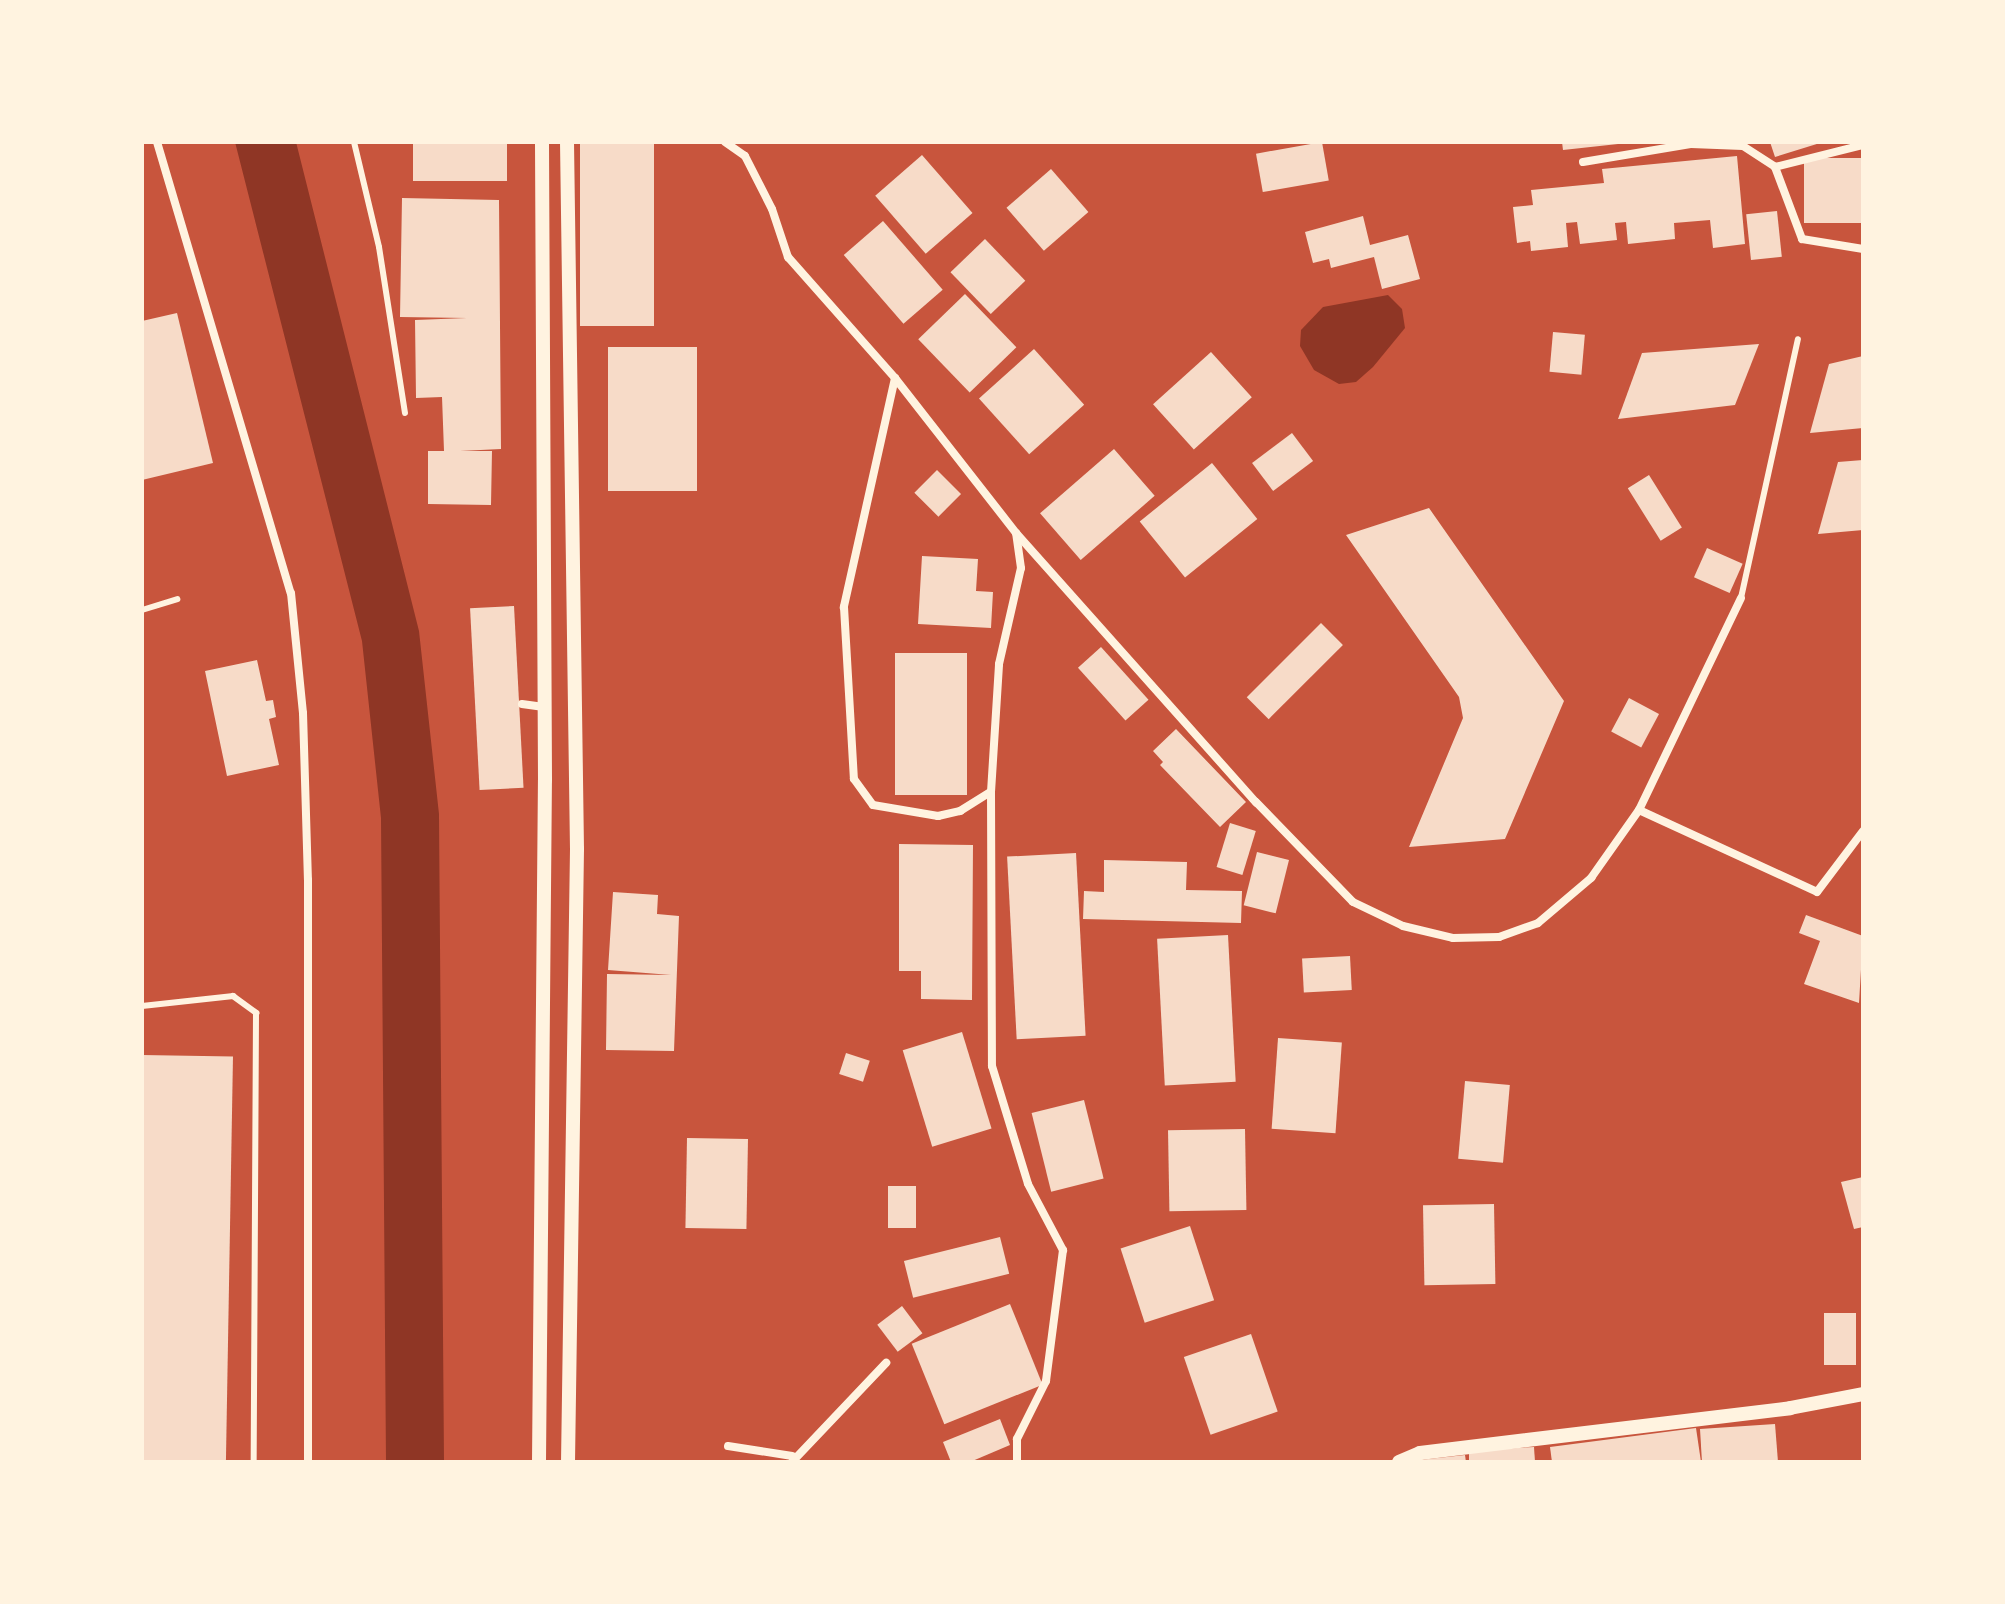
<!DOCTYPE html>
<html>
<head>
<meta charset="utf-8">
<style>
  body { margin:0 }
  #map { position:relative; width:2005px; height:1604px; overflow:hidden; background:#c8553d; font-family:"Varela Round",sans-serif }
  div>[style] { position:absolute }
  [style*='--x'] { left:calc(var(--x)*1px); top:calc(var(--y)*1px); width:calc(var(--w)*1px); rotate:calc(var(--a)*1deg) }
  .water>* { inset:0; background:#8f3625 }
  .building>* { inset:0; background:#f7dbc8; transform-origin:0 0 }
  .service>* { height:6px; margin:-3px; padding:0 3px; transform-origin:3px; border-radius:3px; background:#fff3e0 }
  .minor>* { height:8px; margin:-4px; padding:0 4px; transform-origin:4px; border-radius:4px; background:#fff3e0 }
  .tertiary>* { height:14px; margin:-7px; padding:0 7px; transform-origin:7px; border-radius:7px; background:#fff3e0 }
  span { translate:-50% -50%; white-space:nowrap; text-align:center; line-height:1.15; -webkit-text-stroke:6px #fff3e0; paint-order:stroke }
  .frame { position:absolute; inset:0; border:144px solid #fff3e0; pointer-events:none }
</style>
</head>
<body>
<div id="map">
  <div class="water">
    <i style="clip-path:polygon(235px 142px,296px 142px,419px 631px,439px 814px,444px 1462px,386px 1462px,381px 818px,362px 641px)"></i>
    <i style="clip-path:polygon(1388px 295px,1402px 309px,1405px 328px,1373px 367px,1356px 382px,1339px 384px,1314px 370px,1300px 346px,1301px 330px,1323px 307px)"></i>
  </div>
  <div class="building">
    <i style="left:413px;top:142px;width:94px;height:39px"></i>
    <i style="left:580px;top:142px;width:74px;height:184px"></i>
    <i style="left:1322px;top:142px;width:39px;height:67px;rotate:80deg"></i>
    <i style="clip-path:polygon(1562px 142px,1618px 142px,1618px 144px,1563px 150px)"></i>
    <i style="clip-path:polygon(1770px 142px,1820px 142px,1820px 143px,1775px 157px)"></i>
    <i style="left:922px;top:155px;width:77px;height:62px;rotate:49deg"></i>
    <i style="clip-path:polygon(1737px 156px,1745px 244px,1713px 248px,1710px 220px,1674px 223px,1675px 239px,1628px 244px,1626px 222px,1615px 223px,1617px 240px,1580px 244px,1577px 222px,1566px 223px,1568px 247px,1531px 251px,1530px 241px,1517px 243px,1513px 207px,1533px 205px,1531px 190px,1604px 183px,1602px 169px)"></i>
    <i style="left:1863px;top:158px;width:65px;height:59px;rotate:90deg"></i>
    <i style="left:1051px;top:169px;width:57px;height:59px;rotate:49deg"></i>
    <i style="clip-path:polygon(402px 198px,499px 200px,501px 449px,460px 451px,492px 451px,491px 505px,428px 504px,428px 451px,444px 451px,442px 397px,416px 398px,415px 320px,467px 318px,400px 317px)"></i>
    <i style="left:1777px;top:211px;width:46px;height:31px;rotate:84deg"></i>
    <i style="clip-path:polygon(1363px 216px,1370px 245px,1408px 235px,1420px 279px,1382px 289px,1374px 257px,1331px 268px,1329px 259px,1313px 263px,1305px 232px)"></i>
    <i style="left:883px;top:221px;width:91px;height:52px;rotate:49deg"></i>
    <i style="left:985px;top:239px;width:58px;height:48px;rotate:46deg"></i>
    <i style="left:965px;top:294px;width:74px;height:65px;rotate:46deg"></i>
    <i style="clip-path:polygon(177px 313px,213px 463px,142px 480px,142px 321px)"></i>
    <i style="left:1553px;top:332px;width:32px;height:40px;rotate:5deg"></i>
    <i style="clip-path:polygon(1759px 344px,1735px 405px,1618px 419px,1642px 353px)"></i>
    <i style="left:608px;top:347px;width:89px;height:144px"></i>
    <i style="left:1034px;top:349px;width:75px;height:74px;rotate:48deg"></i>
    <i style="left:1211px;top:352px;width:61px;height:78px;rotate:48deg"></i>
    <i style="clip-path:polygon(1863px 356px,1863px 428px,1810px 433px,1829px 364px)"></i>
    <i style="left:1292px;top:433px;width:35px;height:50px;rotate:53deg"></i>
    <i style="left:1114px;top:449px;width:62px;height:98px;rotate:49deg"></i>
    <i style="clip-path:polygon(1863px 460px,1863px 530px,1818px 534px,1838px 462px)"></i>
    <i style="left:1212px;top:463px;width:72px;height:93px;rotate:51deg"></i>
    <i style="left:937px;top:470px;width:34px;height:32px;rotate:45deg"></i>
    <i style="left:1649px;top:475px;width:62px;height:25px;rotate:58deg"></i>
    <i style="clip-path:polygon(1429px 508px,1564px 701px,1505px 839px,1409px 847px,1463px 718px,1459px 697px,1346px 535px)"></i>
    <i style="left:1707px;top:548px;width:39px;height:32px;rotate:24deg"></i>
    <i style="clip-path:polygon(922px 556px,978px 559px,976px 591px,993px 592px,991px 628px,918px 624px)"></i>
    <i style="left:514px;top:606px;width:182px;height:44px;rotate:87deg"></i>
    <i style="left:1321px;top:623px;width:31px;height:105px;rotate:45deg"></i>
    <i style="left:1101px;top:647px;width:71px;height:31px;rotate:48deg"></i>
    <i style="left:895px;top:653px;width:72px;height:142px"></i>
    <i style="clip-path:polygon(257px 660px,266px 701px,273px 700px,276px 717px,269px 719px,279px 765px,227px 776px,205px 671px)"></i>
    <i style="left:1629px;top:698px;width:34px;height:38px;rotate:28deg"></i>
    <i style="clip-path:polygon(1176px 729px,1246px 802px,1220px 827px,1160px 765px,1163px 762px,1153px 751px)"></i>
    <i style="left:1230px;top:823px;width:27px;height:46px;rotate:17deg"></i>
    <i style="clip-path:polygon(899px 844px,973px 845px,972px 1000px,921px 999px,921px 971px,899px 971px)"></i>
    <i style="left:1257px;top:852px;width:33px;height:55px;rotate:14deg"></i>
    <i style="left:1076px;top:853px;width:183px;height:69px;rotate:87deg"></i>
    <i style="clip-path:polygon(1104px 860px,1187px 862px,1186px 890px,1242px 891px,1241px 923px,1083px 919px,1084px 891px,1104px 892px)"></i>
    <i style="clip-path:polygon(613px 892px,658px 895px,657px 914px,679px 916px,674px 1051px,606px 1050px,607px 974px,671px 975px,608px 970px)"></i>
    <i style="clip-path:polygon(1806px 915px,1863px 936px,1859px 1003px,1804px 984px,1820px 941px,1799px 933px)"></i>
    <i style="left:1228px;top:935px;width:147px;height:71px;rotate:87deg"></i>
    <i style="left:1350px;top:956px;width:34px;height:48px;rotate:87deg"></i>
    <i style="left:962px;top:1032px;width:101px;height:62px;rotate:73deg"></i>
    <i style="left:1278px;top:1038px;width:64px;height:91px;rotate:4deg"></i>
    <i style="left:846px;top:1053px;width:25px;height:22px;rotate:18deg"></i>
    <i style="left:142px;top:1055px;width:91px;height:407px;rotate:1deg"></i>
    <i style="left:1465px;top:1081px;width:45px;height:78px;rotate:5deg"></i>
    <i style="left:1084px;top:1100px;width:81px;height:54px;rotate:76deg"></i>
    <i style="left:1245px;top:1129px;width:81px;height:77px;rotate:89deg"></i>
    <i style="left:687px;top:1138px;width:61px;height:90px;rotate:1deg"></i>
    <i style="clip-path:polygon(1863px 1177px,1863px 1227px,1854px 1229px,1841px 1182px)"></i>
    <i style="left:888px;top:1186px;width:28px;height:42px"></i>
    <i style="left:1494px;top:1204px;width:80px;height:71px;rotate:89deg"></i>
    <i style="left:1190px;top:1226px;width:78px;height:73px;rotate:72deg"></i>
    <i style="left:1000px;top:1237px;width:38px;height:99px;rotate:76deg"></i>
    <i style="left:1010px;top:1304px;width:87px;height:106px;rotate:68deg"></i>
    <i style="left:902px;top:1306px;width:34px;height:31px;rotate:53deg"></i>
    <i style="left:1824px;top:1313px;width:32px;height:52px"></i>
    <i style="left:1251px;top:1334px;width:82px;height:71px;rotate:71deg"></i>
    <i style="clip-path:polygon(1000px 1419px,1010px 1445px,970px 1462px,951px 1462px,943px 1442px)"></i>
    <i style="clip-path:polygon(1775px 1424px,1778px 1462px,1702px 1462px,1700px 1429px)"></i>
    <i style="clip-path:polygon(1696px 1428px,1701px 1462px,1552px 1462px,1550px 1447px)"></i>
    <i style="clip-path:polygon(1534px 1447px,1535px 1462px,1469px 1462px,1469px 1451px)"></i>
    <i style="clip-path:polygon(1465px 1455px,1466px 1462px,1419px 1462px,1419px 1460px)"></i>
  </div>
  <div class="service">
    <i style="--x:354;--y:142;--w:108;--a:76.6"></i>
    <i style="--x:379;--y:247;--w:168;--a:81.1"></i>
    <i style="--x:1741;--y:598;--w:265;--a:-77.6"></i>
    <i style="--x:142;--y:610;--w:37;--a:-17"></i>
    <i style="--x:142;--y:1006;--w:92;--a:-6.3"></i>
    <i style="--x:233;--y:996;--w:29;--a:36"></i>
    <i style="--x:256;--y:1013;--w:449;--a:90.3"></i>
  </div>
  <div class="minor">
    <i style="--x:157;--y:142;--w:470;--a:73.5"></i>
    <i style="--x:291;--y:593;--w:121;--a:84.3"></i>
    <i style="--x:303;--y:713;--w:167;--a:88.3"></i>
    <i style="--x:308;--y:880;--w:582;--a:90"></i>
    <i style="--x:725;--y:142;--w:24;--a:35"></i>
    <i style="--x:745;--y:156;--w:59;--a:63"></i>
    <i style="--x:772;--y:209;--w:51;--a:71.6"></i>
    <i style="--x:788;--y:257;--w:162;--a:48.5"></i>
    <i style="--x:895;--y:378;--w:197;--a:52"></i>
    <i style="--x:1016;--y:533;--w:361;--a:48.3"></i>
    <i style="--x:1256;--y:802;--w:139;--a:45.9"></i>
    <i style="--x:1353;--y:902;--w:55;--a:25.6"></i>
    <i style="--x:1403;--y:926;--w:51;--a:13.5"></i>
    <i style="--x:1453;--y:938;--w:46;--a:-1.2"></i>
    <i style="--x:1499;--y:937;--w:41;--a:-19.7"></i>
    <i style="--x:1538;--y:923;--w:70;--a:-40.3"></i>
    <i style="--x:1591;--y:878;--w:83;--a:-54.8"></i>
    <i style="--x:1639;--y:810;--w:235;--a:-64.3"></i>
    <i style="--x:1583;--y:162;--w:109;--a:-9.5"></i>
    <i style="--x:1691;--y:144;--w:52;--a:2.2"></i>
    <i style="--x:1743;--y:146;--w:38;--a:33"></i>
    <i style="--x:1775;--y:167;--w:91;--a:-14"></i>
    <i style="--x:1775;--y:167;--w:77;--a:69.4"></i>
    <i style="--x:1802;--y:239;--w:62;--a:9.3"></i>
    <i style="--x:895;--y:378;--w:235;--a:102.6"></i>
    <i style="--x:844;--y:607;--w:172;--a:86.7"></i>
    <i style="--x:854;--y:779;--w:32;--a:54"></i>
    <i style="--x:873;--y:805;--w:66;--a:9.6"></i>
    <i style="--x:938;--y:816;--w:23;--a:-13"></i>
    <i style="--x:960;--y:811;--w:36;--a:-32"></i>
    <i style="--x:991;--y:792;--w:128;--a:-86.4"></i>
    <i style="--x:999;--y:664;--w:98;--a:-77.1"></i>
    <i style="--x:1021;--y:568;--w:35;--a:-98"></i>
    <i style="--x:522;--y:704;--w:22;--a:8"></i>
    <i style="--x:991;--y:792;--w:274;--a:89.8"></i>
    <i style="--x:992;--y:1066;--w:123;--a:73"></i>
    <i style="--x:1028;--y:1184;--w:75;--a:62.1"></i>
    <i style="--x:1063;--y:1250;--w:132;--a:97.4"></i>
    <i style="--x:1046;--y:1381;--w:65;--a:116.6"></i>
    <i style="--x:1017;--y:1439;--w:23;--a:90"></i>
    <i style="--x:1639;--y:810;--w:196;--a:24.7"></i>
    <i style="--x:1817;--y:892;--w:76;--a:-53"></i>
    <i style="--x:728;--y:1446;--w:65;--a:8.9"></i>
    <i style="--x:792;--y:1462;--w:137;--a:-46.5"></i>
  </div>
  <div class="tertiary">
    <i style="--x:567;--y:142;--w:707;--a:89.19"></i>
    <i style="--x:577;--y:849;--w:613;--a:90.84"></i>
    <i style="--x:539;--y:1462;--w:682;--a:-89.5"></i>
    <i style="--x:545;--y:780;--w:638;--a:-90.27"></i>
    <i style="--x:1399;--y:1462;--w:23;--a:-23"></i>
    <i style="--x:1420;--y:1453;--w:373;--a:-6.9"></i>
    <i style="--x:1790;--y:1408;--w:74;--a:-10.9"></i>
  </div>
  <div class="frame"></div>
</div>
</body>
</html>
